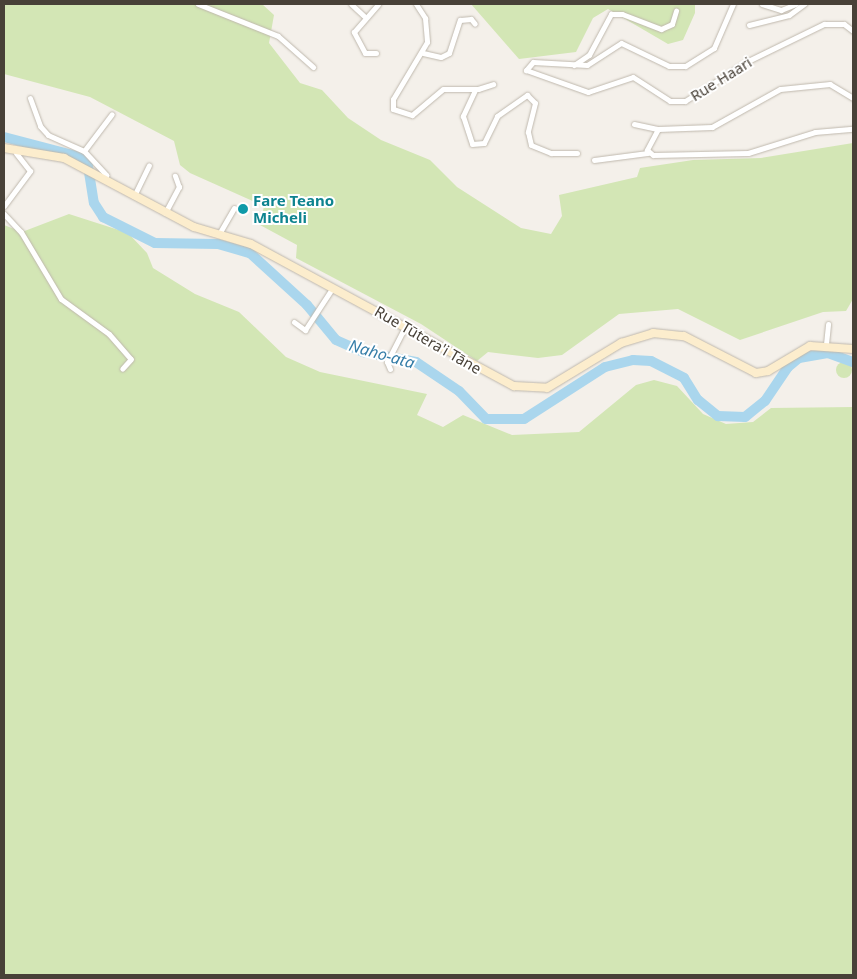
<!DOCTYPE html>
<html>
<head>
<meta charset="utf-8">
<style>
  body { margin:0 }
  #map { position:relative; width:857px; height:979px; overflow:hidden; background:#f4f0ea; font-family:"Noto Sans",sans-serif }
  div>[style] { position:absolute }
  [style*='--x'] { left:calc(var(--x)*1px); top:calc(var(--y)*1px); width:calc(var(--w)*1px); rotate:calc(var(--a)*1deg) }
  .green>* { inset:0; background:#d3e6b5 }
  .round { border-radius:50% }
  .river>* { height:10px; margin:-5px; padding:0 5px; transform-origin:5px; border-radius:5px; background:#aad6ed }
  .roads { filter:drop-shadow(0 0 1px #bfb8ad) drop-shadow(0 0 1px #bfb8ad) }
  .street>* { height:5px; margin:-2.5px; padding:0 2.5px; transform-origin:2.5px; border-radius:2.5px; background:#fff }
  .secondary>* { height:8px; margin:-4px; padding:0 4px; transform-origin:4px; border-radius:4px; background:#fcedcd }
  .dots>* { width:14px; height:14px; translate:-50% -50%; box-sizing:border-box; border:2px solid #fff; border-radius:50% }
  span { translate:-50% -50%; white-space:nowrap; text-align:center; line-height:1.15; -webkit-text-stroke:4px #fff; paint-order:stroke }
  .street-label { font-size:15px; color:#484138 }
  .culture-label { font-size:15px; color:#0d838f; font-weight:700 }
  .left { translate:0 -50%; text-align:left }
  .water-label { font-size:16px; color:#357da7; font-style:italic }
  .frame { position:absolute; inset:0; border:5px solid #484138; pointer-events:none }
</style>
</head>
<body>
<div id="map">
  <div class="green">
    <i style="clip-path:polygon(4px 4px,262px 4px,274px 15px,269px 43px,300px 83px,322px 90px,348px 118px,381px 140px,430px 160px,457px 187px,521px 228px,551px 234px,562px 216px,559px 195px,637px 177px,640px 168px,693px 160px,761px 158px,853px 143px,853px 299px,846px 311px,823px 312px,740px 340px,678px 309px,619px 314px,562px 355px,538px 358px,488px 352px,477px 361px,421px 324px,296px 258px,297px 245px,260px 225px,264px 206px,190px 173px,180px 165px,174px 141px,90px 97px,4px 74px)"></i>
    <i style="clip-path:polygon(471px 4px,695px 4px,695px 13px,683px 40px,668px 44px,608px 9px,593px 18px,576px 52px,519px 59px)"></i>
    <i style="clip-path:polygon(69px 214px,128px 233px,147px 253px,153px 268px,195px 294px,239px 312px,286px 357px,320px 372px,427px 394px,417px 415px,443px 427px,463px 415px,512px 435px,579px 432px,636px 385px,654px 380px,677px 386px,703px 414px,726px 424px,753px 422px,771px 408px,853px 407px,853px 975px,4px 975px,4px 225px,22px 232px)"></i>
    <i class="round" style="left:836px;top:362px;width:16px;height:16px"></i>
  </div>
  <div class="river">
    <i style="--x:4;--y:137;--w:79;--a:14.7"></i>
    <i style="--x:80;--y:157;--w:12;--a:48"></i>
    <i style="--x:88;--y:166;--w:37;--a:81"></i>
    <i style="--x:94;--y:203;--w:17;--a:57"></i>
    <i style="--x:103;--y:217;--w:58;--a:26.6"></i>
    <i style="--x:155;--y:243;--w:63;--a:0.9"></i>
    <i style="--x:218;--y:244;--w:33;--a:16"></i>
    <i style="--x:250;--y:253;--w:77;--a:42.4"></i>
    <i style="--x:307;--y:305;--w:45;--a:50.4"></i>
    <i style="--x:336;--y:340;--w:30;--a:24"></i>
    <i style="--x:363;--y:352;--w:54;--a:10.7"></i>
    <i style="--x:416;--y:362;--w:52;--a:34"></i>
    <i style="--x:459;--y:391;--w:39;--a:46"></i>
    <i style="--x:486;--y:419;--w:38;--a:0"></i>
    <i style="--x:524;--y:419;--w:96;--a:-32.7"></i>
    <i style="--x:605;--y:367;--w:29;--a:-14"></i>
    <i style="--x:633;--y:360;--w:18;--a:3"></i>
    <i style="--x:651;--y:361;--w:37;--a:27"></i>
    <i style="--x:684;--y:378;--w:26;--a:58"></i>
    <i style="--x:698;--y:400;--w:26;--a:39"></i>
    <i style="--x:718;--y:416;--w:27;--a:2"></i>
    <i style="--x:745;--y:417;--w:26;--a:-39"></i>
    <i style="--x:765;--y:401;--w:40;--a:-56"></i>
    <i style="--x:787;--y:368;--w:16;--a:-40"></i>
    <i style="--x:799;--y:358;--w:29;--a:-10"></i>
    <i style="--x:828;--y:353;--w:27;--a:20"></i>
  </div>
  <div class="roads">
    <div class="street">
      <i style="--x:198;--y:4;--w:86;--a:21.8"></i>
      <i style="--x:278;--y:36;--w:47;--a:41.5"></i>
      <i style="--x:351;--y:4;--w:18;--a:43"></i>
      <i style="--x:416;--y:4;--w:17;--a:57"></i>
      <i style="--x:425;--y:18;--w:24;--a:85"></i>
      <i style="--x:427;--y:42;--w:66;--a:120.8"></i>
      <i style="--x:393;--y:99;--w:10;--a:90"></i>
      <i style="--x:393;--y:109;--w:20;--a:18"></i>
      <i style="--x:412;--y:115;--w:40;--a:-40"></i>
      <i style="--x:443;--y:89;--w:35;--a:0"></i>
      <i style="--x:478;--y:89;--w:16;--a:-18"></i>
      <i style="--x:733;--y:4;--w:48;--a:113.4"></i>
      <i style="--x:714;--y:48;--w:34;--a:148"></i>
      <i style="--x:685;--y:66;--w:16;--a:180"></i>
      <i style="--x:669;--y:66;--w:53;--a:-154.4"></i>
      <i style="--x:621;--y:43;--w:40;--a:147.1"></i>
      <i style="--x:587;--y:65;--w:54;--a:-176.8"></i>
      <i style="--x:533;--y:62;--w:11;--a:131"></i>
      <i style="--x:526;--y:70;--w:66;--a:19.5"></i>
      <i style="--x:588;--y:92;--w:47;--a:-18.4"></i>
      <i style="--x:633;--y:77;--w:44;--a:33"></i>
      <i style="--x:670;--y:101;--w:15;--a:0"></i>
      <i style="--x:685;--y:101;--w:75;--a:-32.4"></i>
      <i style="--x:748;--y:61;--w:85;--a:-26"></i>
      <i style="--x:824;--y:24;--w:20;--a:0"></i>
      <i style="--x:844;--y:24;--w:11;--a:38"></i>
      <i style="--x:762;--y:4;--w:20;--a:18"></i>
      <i style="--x:781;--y:10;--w:16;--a:-22"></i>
      <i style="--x:749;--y:25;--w:41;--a:-14"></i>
      <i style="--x:789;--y:15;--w:19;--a:-36"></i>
      <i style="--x:376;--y:53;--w:11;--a:180"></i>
      <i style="--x:365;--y:53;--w:24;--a:-118"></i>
      <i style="--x:354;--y:32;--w:37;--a:-49"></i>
      <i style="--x:423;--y:53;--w:18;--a:13"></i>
      <i style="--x:441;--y:57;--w:9;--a:-27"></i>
      <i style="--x:449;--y:53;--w:35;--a:-72"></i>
      <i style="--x:460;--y:20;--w:11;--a:-5"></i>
      <i style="--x:471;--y:19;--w:6;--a:51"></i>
      <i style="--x:574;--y:65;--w:18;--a:-34"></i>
      <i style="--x:589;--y:55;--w:47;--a:-61.8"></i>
      <i style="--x:611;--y:14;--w:11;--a:0"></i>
      <i style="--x:622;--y:14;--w:42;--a:21"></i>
      <i style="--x:661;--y:29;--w:12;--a:-24"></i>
      <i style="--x:672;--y:24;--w:14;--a:-73"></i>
      <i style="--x:475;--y:90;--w:29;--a:115"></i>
      <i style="--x:463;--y:116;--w:29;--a:72"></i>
      <i style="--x:472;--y:144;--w:12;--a:-5"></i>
      <i style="--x:484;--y:143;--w:30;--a:-64"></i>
      <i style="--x:497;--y:116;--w:37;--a:-35"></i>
      <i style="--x:527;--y:95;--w:11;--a:45"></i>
      <i style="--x:535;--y:103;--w:30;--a:104"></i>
      <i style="--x:528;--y:132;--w:13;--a:77"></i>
      <i style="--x:531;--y:145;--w:22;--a:22"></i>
      <i style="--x:551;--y:153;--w:26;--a:0"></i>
      <i style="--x:30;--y:98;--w:30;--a:70"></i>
      <i style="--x:40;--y:126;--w:12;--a:48"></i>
      <i style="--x:48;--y:135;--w:39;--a:24"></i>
      <i style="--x:84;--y:151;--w:33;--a:47"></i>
      <i style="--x:106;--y:175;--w:6;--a:90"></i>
      <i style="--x:853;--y:98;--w:27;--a:-149"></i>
      <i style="--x:830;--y:84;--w:50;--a:174.3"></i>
      <i style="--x:780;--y:89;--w:78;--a:150.8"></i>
      <i style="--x:712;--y:127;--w:54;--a:177.9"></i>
      <i style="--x:658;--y:129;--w:24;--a:118"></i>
      <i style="--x:647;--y:150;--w:8;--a:40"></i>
      <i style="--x:653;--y:155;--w:95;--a:-1.2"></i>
      <i style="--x:748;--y:153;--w:70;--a:-17.4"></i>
      <i style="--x:815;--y:132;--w:38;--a:-5"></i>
      <i style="--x:634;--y:124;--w:25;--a:12"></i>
      <i style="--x:84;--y:151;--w:46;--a:-52.9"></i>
      <i style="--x:594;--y:160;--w:54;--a:-7.4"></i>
      <i style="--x:134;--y:196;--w:34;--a:-64"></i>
      <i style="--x:4;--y:206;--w:44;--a:-53.4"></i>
      <i style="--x:30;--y:171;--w:23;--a:-128"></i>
      <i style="--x:165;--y:213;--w:30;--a:-62"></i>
      <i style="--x:179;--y:187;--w:12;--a:-110"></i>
      <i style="--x:4;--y:214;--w:25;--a:47"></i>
      <i style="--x:21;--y:232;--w:78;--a:59.2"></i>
      <i style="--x:61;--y:299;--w:59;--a:36.1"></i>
      <i style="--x:109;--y:334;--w:33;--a:49"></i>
      <i style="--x:131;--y:359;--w:13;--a:132"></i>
      <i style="--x:219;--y:234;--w:30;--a:-60"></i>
      <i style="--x:294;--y:322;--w:14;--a:36"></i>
      <i style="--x:305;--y:330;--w:51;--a:-56.9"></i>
      <i style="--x:826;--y:344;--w:20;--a:-84"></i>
      <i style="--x:390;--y:369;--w:8;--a:-113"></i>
      <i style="--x:387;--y:362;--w:42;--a:-62.8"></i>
    </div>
    <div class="secondary">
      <i style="--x:4;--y:148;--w:61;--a:9.5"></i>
      <i style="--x:64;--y:158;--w:147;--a:28"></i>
      <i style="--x:194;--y:227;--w:59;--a:16.6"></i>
      <i style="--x:251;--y:244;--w:299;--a:28.4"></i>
      <i style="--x:514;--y:386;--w:33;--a:3"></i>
      <i style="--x:547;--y:388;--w:87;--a:-31.3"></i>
      <i style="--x:621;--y:343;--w:34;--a:-17"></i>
      <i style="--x:653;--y:333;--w:31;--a:6"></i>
      <i style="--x:684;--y:336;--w:81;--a:27.2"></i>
      <i style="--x:756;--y:373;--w:12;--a:-9"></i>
      <i style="--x:768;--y:371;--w:49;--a:-30.8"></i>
      <i style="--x:810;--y:346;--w:43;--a:4"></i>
    </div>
  </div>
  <div class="dots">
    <i style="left:243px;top:209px;background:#0f9aa8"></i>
  </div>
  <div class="street-label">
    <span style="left:721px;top:79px;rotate:-32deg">Rue Haari</span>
    <span style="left:428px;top:340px;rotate:30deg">Rue Tūtera'i Tāne</span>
  </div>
  <div class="culture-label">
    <span class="left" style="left:253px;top:209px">Fare Teano<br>Micheli</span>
  </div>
  <div class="water-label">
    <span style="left:382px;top:354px;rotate:16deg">Naho-ata</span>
  </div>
  <div class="frame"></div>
</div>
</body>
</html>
